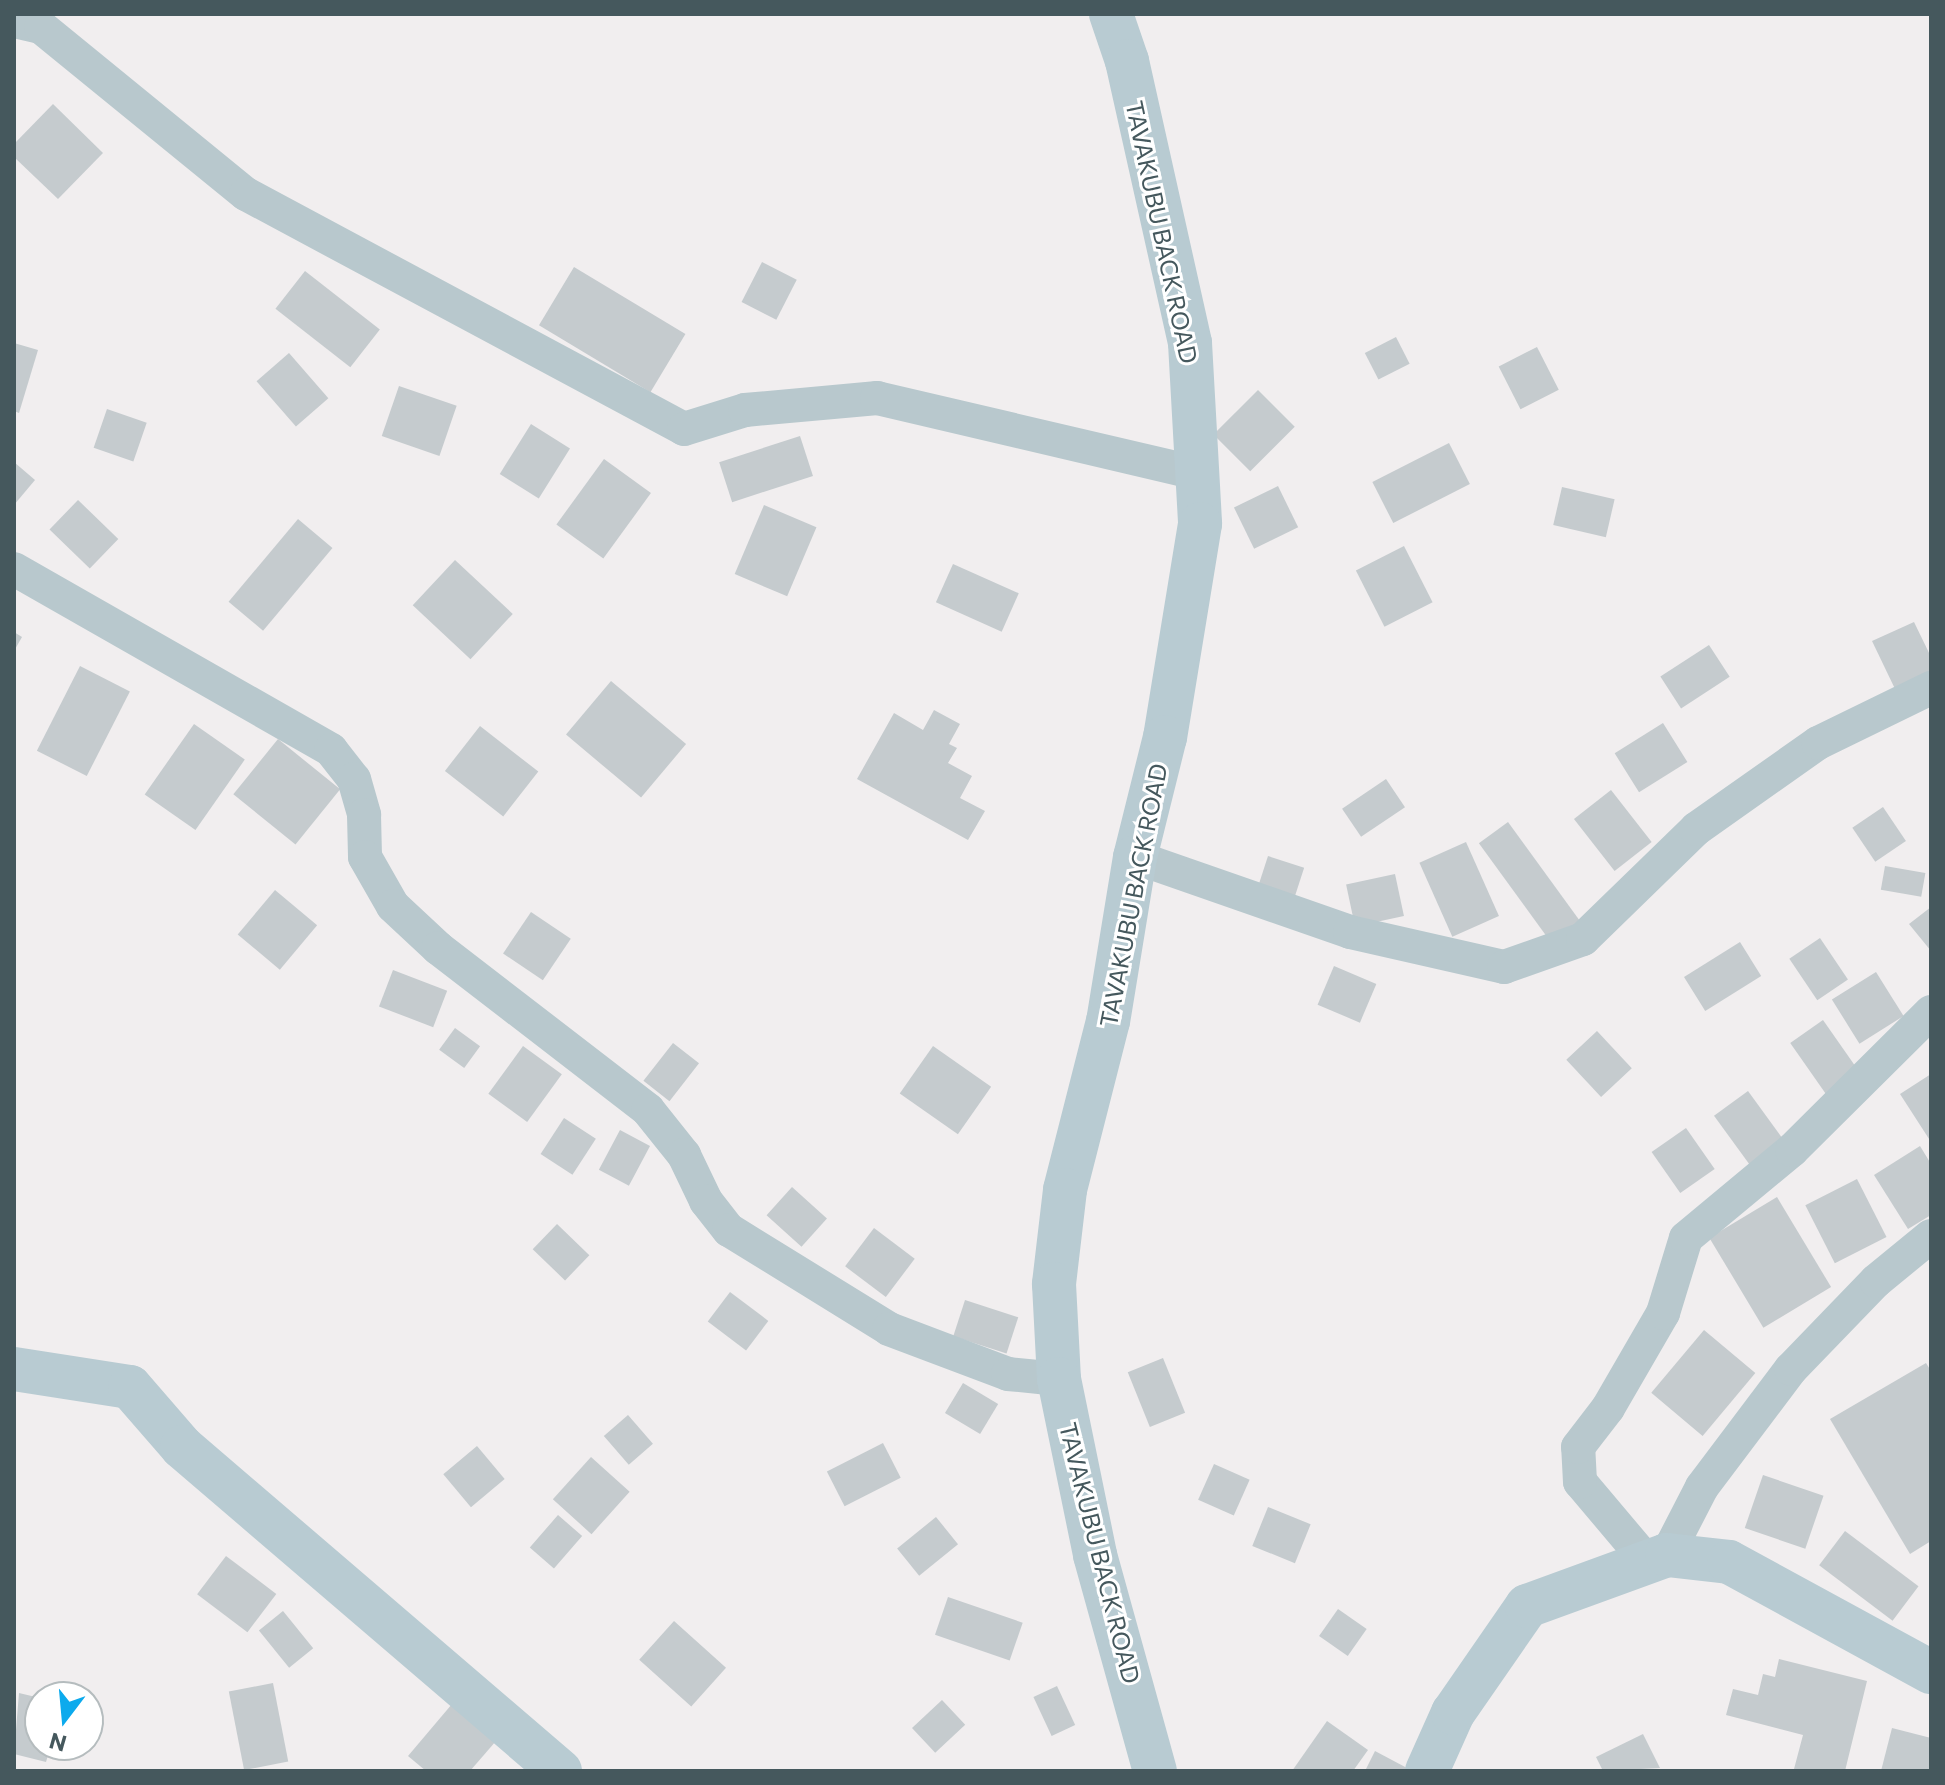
<!DOCTYPE html>
<html>
<head>
<meta charset="utf-8">
<style>
  body { margin:0 }
  #map { position:relative; width:1945px; height:1785px; overflow:hidden; background:#f1eeef; font-family:Commissioner,sans-serif }
  div>[style] { position:absolute }
  [style*='--x'] { left:calc(var(--x)*1px); top:calc(var(--y)*1px); width:calc(var(--w)*1px); rotate:calc(var(--a)*1deg) }
  .building>* { inset:0; background:#c5cbce; transform-origin:0 0 }
  .street>* { height:34px; margin:-17px; padding:0 17px; transform-origin:17px; border-radius:17px; background:#b8c8cd }
  .secondary>* { height:44px; margin:-22px; padding:0 22px; transform-origin:22px; border-radius:22px; background:#b8cbd2 }
  span { translate:-50% -50%; white-space:nowrap; text-align:center; line-height:1.15; -webkit-text-stroke:6px #fff; paint-order:stroke }
  .street-label { font-size:24px; color:#45585d }
  .frame { position:absolute; inset:0; border:16px solid #45585d; pointer-events:none }
  .north { position:absolute; left:24px; top:1681px; width:80px; height:80px; box-sizing:border-box; background:#fff; border:2px solid #b5bcbe; border-radius:50%; rotate:196deg; font-size:22px; font-weight:700; line-height:32px; text-align:center; color:#45585d }
  .north::after { content:''; display:block; margin:auto; width:28px; height:36px; background:#0caaed; clip-path:polygon(50% 0,100% 100%,50% 72%,0 100%) }
</style>
</head>
<body>
<div id="map">
  <div class="building">
    <i style="clip-path:polygon(53px 104px,103px 153px,58px 199px,14px 157px,14px 144px)"></i>
    <i style="left:762px;top:262px;width:39px;height:45px;rotate:27deg"></i>
    <i style="left:574px;top:267px;width:130px;height:68px;rotate:31deg"></i>
    <i style="left:305px;top:271px;width:95px;height:48px;rotate:38deg"></i>
    <i style="left:1396px;top:337px;width:30px;height:35px;rotate:63deg"></i>
    <i style="clip-path:polygon(14px 343px,38px 350px,19px 413px,14px 411px)"></i>
    <i style="left:1537px;top:347px;width:48px;height:43px;rotate:63deg"></i>
    <i style="left:289px;top:353px;width:60px;height:43px;rotate:49deg"></i>
    <i style="left:399px;top:386px;width:61px;height:53px;rotate:19deg"></i>
    <i style="left:1258px;top:390px;width:52px;height:63px;rotate:45deg"></i>
    <i style="left:107px;top:409px;width:42px;height:41px;rotate:19deg"></i>
    <i style="left:531px;top:424px;width:46px;height:59px;rotate:32deg"></i>
    <i style="left:800px;top:436px;width:42px;height:85px;rotate:72deg"></i>
    <i style="left:1449px;top:443px;width:46px;height:86px;rotate:63deg"></i>
    <i style="left:604px;top:459px;width:58px;height:81px;rotate:36deg"></i>
    <i style="clip-path:polygon(14px 462px,35px 480px,14px 505px)"></i>
    <i style="left:1278px;top:486px;width:46px;height:49px;rotate:64deg"></i>
    <i style="left:1562px;top:487px;width:54px;height:39px;rotate:13deg"></i>
    <i style="left:78px;top:500px;width:56px;height:41px;rotate:44deg"></i>
    <i style="left:764px;top:505px;width:57px;height:75px;rotate:23deg"></i>
    <i style="left:298px;top:519px;width:45px;height:108px;rotate:40deg"></i>
    <i style="left:1404px;top:546px;width:63px;height:54px;rotate:63deg"></i>
    <i style="left:455px;top:560px;width:79px;height:62px;rotate:43deg"></i>
    <i style="left:953px;top:564px;width:72px;height:42px;rotate:24deg"></i>
    <i style="clip-path:polygon(1914px 622px,1931px 657px,1931px 675px,1896px 691px,1872px 641px)"></i>
    <i style="clip-path:polygon(14px 632px,22px 637px,14px 651px)"></i>
    <i style="left:1709px;top:645px;width:38px;height:58px;rotate:57deg"></i>
    <i style="left:80px;top:666px;width:56px;height:95px;rotate:27deg"></i>
    <i style="left:611px;top:681px;width:98px;height:70px;rotate:40deg"></i>
    <i style="clip-path:polygon(934px 710px,960px 724px,949px 744px,957px 748px,948px 763px,972px 776px,960px 798px,985px 811px,968px 840px,857px 779px,894px 713px,923px 730px)"></i>
    <i style="left:1663px;top:723px;width:46px;height:57px;rotate:58deg"></i>
    <i style="left:194px;top:724px;width:62px;height:86px;rotate:35deg"></i>
    <i style="left:480px;top:726px;width:74px;height:57px;rotate:38deg"></i>
    <i style="left:278px;top:739px;width:80px;height:71px;rotate:39deg"></i>
    <i style="left:1386px;top:779px;width:34px;height:53px;rotate:56deg"></i>
    <i style="left:1611px;top:790px;width:66px;height:47px;rotate:52deg"></i>
    <i style="left:1883px;top:807px;width:41px;height:37px;rotate:56deg"></i>
    <i style="left:1508px;top:822px;width:128px;height:36px;rotate:54deg"></i>
    <i style="left:1466px;top:842px;width:81px;height:51px;rotate:66deg"></i>
    <i style="left:1268px;top:856px;width:38px;height:32px;rotate:18deg"></i>
    <i style="left:1885px;top:866px;width:41px;height:24px;rotate:10deg"></i>
    <i style="left:1395px;top:874px;width:43px;height:50px;rotate:78deg"></i>
    <i style="left:275px;top:890px;width:55px;height:58px;rotate:40deg"></i>
    <i style="clip-path:polygon(1931px 907px,1931px 951px,1909px 924px)"></i>
    <i style="left:531px;top:912px;width:48px;height:50px;rotate:34deg"></i>
    <i style="left:1820px;top:938px;width:50px;height:37px;rotate:56deg"></i>
    <i style="left:1740px;top:942px;width:40px;height:66px;rotate:58deg"></i>
    <i style="left:1334px;top:966px;width:46px;height:42px;rotate:23deg"></i>
    <i style="left:393px;top:970px;width:58px;height:39px;rotate:21deg"></i>
    <i style="left:1876px;top:972px;width:52px;height:52px;rotate:58deg"></i>
    <i style="left:1823px;top:1020px;width:68px;height:40px;rotate:55deg"></i>
    <i style="left:455px;top:1028px;width:31px;height:27px;rotate:36deg"></i>
    <i style="left:1597px;top:1031px;width:51px;height:42px;rotate:47deg"></i>
    <i style="left:673px;top:1043px;width:33px;height:48px;rotate:38deg"></i>
    <i style="left:523px;top:1046px;width:48px;height:59px;rotate:36deg"></i>
    <i style="left:933px;top:1046px;width:71px;height:58px;rotate:35deg"></i>
    <i style="clip-path:polygon(1931px 1074px,1931px 1142px,1900px 1094px)"></i>
    <i style="left:1748px;top:1091px;width:66px;height:42px;rotate:54deg"></i>
    <i style="left:564px;top:1118px;width:38px;height:43px;rotate:33deg"></i>
    <i style="left:1686px;top:1128px;width:50px;height:42px;rotate:55deg"></i>
    <i style="left:620px;top:1130px;width:34px;height:45px;rotate:28deg"></i>
    <i style="clip-path:polygon(1920px 1146px,1931px 1164px,1931px 1215px,1908px 1229px,1874px 1175px)"></i>
    <i style="left:1857px;top:1179px;width:65px;height:58px;rotate:63deg"></i>
    <i style="left:792px;top:1187px;width:47px;height:38px;rotate:42deg"></i>
    <i style="left:1777px;top:1197px;width:105px;height:79px;rotate:59deg"></i>
    <i style="left:557px;top:1224px;width:45px;height:35px;rotate:44deg"></i>
    <i style="left:874px;top:1228px;width:51px;height:48px;rotate:37deg"></i>
    <i style="left:730px;top:1292px;width:48px;height:37px;rotate:37deg"></i>
    <i style="left:965px;top:1300px;width:56px;height:38px;rotate:18deg"></i>
    <i style="left:1704px;top:1330px;width:67px;height:82px;rotate:40deg"></i>
    <i style="left:1163px;top:1358px;width:59px;height:38px;rotate:68deg"></i>
    <i style="clip-path:polygon(1926px 1363px,1931px 1371px,1931px 1541px,1910px 1554px,1830px 1419px)"></i>
    <i style="left:963px;top:1383px;width:41px;height:35px;rotate:31deg"></i>
    <i style="left:628px;top:1415px;width:38px;height:32px;rotate:49deg"></i>
    <i style="left:883px;top:1443px;width:39px;height:63px;rotate:63deg"></i>
    <i style="left:477px;top:1446px;width:43px;height:44px;rotate:50deg"></i>
    <i style="left:591px;top:1457px;width:52px;height:57px;rotate:42deg"></i>
    <i style="left:1214px;top:1464px;width:39px;height:39px;rotate:24deg"></i>
    <i style="left:1763px;top:1475px;width:64px;height:56px;rotate:19deg"></i>
    <i style="left:1268px;top:1507px;width:46px;height:42px;rotate:22deg"></i>
    <i style="left:558px;top:1515px;width:32px;height:43px;rotate:41deg"></i>
    <i style="left:936px;top:1517px;width:35px;height:50px;rotate:51deg"></i>
    <i style="left:1845px;top:1531px;width:92px;height:43px;rotate:37deg"></i>
    <i style="left:226px;top:1556px;width:63px;height:48px;rotate:37deg"></i>
    <i style="left:948px;top:1597px;width:79px;height:40px;rotate:19deg"></i>
    <i style="left:1338px;top:1609px;width:35px;height:33px;rotate:35deg"></i>
    <i style="left:283px;top:1611px;width:48px;height:31px;rotate:51deg"></i>
    <i style="left:674px;top:1621px;width:70px;height:52px;rotate:42deg"></i>
    <i style="clip-path:polygon(1779px 1659px,1867px 1681px,1845px 1771px,1794px 1769px,1803px 1735px,1726px 1715px,1733px 1689px,1758px 1695px,1763px 1674px,1775px 1677px)"></i>
    <i style="left:273px;top:1683px;width:80px;height:45px;rotate:79deg"></i>
    <i style="left:1057px;top:1686px;width:43px;height:26px;rotate:65deg"></i>
    <i style="clip-path:polygon(19px 1693px,40px 1698px,40px 1745px,51px 1745px,46px 1762px,14px 1754px)"></i>
    <i style="left:942px;top:1700px;width:34px;height:41px;rotate:47deg"></i>
    <i style="clip-path:polygon(452px 1704px,496px 1741px,470px 1771px,426px 1771px,408px 1756px)"></i>
    <i style="clip-path:polygon(1327px 1721px,1368px 1750px,1353px 1771px,1292px 1771px)"></i>
    <i style="clip-path:polygon(1892px 1728px,1931px 1738px,1931px 1771px,1881px 1771px)"></i>
    <i style="clip-path:polygon(1643px 1734px,1660px 1768px,1603px 1771px,1596px 1757px)"></i>
    <i style="clip-path:polygon(1375px 1751px,1407px 1768px,1406px 1771px,1365px 1771px)"></i>
  </div>
  <div class="street">
    <i style="--x:14;--y:21;--w:28;--a:13"></i>
    <i style="--x:41;--y:27;--w:264;--a:39.2"></i>
    <i style="--x:246;--y:194;--w:497;--a:28.2"></i>
    <i style="--x:684;--y:429;--w:64;--a:-17.3"></i>
    <i style="--x:745;--y:410;--w:133;--a:-5.2"></i>
    <i style="--x:877;--y:398;--w:329;--a:13.2"></i>
    <i style="--x:14;--y:569;--w:365;--a:29.7"></i>
    <i style="--x:331;--y:750;--w:37;--a:52"></i>
    <i style="--x:354;--y:779;--w:37;--a:74"></i>
    <i style="--x:364;--y:815;--w:42;--a:88.6"></i>
    <i style="--x:365;--y:857;--w:56;--a:60.3"></i>
    <i style="--x:393;--y:906;--w:62;--a:43"></i>
    <i style="--x:438;--y:948;--w:265;--a:37.6"></i>
    <i style="--x:648;--y:1110;--w:58;--a:51.3"></i>
    <i style="--x:684;--y:1155;--w:51;--a:64.4"></i>
    <i style="--x:706;--y:1201;--w:37;--a:52"></i>
    <i style="--x:729;--y:1230;--w:188;--a:31.7"></i>
    <i style="--x:889;--y:1329;--w:127;--a:20.7"></i>
    <i style="--x:1008;--y:1374;--w:51;--a:5.6"></i>
    <i style="--x:1135;--y:857;--w:228;--a:19.2"></i>
    <i style="--x:1350;--y:932;--w:158;--a:12.8"></i>
    <i style="--x:1504;--y:967;--w:84;--a:-19.5"></i>
    <i style="--x:1583;--y:939;--w:158;--a:-44.2"></i>
    <i style="--x:1696;--y:829;--w:149;--a:-35.2"></i>
    <i style="--x:1818;--y:743;--w:126;--a:-26"></i>
    <i style="--x:1667;--y:1555;--w:76;--a:-62.8"></i>
    <i style="--x:1702;--y:1487;--w:148;--a:-53"></i>
    <i style="--x:1791;--y:1369;--w:122;--a:-46"></i>
    <i style="--x:1876;--y:1281;--w:71;--a:-39.3"></i>
    <i style="--x:1646;--y:1560;--w:102;--a:-130.2"></i>
    <i style="--x:1580;--y:1482;--w:35;--a:-93"></i>
    <i style="--x:1578;--y:1447;--w:49;--a:-52.4"></i>
    <i style="--x:1608;--y:1408;--w:110;--a:-59.9"></i>
    <i style="--x:1663;--y:1313;--w:78;--a:-73"></i>
    <i style="--x:1686;--y:1238;--w:138;--a:-39.7"></i>
    <i style="--x:1792;--y:1150;--w:196;--a:-44.8"></i>
  </div>
  <div class="secondary">
    <i style="--x:1111;--y:14;--w:50;--a:71.2"></i>
    <i style="--x:1127;--y:61;--w:289;--a:77.4"></i>
    <i style="--x:1190;--y:343;--w:181;--a:86.8"></i>
    <i style="--x:1200;--y:524;--w:216;--a:99.3"></i>
    <i style="--x:1165;--y:737;--w:124;--a:104"></i>
    <i style="--x:1135;--y:857;--w:166;--a:99.3"></i>
    <i style="--x:1108;--y:1021;--w:174;--a:104.3"></i>
    <i style="--x:1065;--y:1190;--w:95;--a:96.7"></i>
    <i style="--x:1054;--y:1284;--w:95;--a:87"></i>
    <i style="--x:1059;--y:1379;--w:180;--a:78.4"></i>
    <i style="--x:1095;--y:1555;--w:224;--a:74.5"></i>
    <i style="--x:14;--y:1369;--w:117;--a:8.8"></i>
    <i style="--x:130;--y:1387;--w:79;--a:49.1"></i>
    <i style="--x:182;--y:1447;--w:498;--a:40.6"></i>
    <i style="--x:1427;--y:1771;--w:64;--a:-65.9"></i>
    <i style="--x:1453;--y:1713;--w:130;--a:-55.3"></i>
    <i style="--x:1527;--y:1606;--w:149;--a:-20"></i>
    <i style="--x:1667;--y:1555;--w:62;--a:6.4"></i>
    <i style="--x:1729;--y:1562;--w:230;--a:28.6"></i>
  </div>
  <div class="street-label">
    <span style="left:1162px;top:232px;rotate:78deg">TAVAKUBU BACK ROAD</span>
    <span style="left:1133px;top:895px;rotate:-79deg">TAVAKUBU BACK ROAD</span>
    <span style="left:1100px;top:1553px;rotate:76deg">TAVAKUBU BACK ROAD</span>
  </div>
  <div class="frame"></div>
  <div class="north">N</div>
</div>
</body>
</html>
